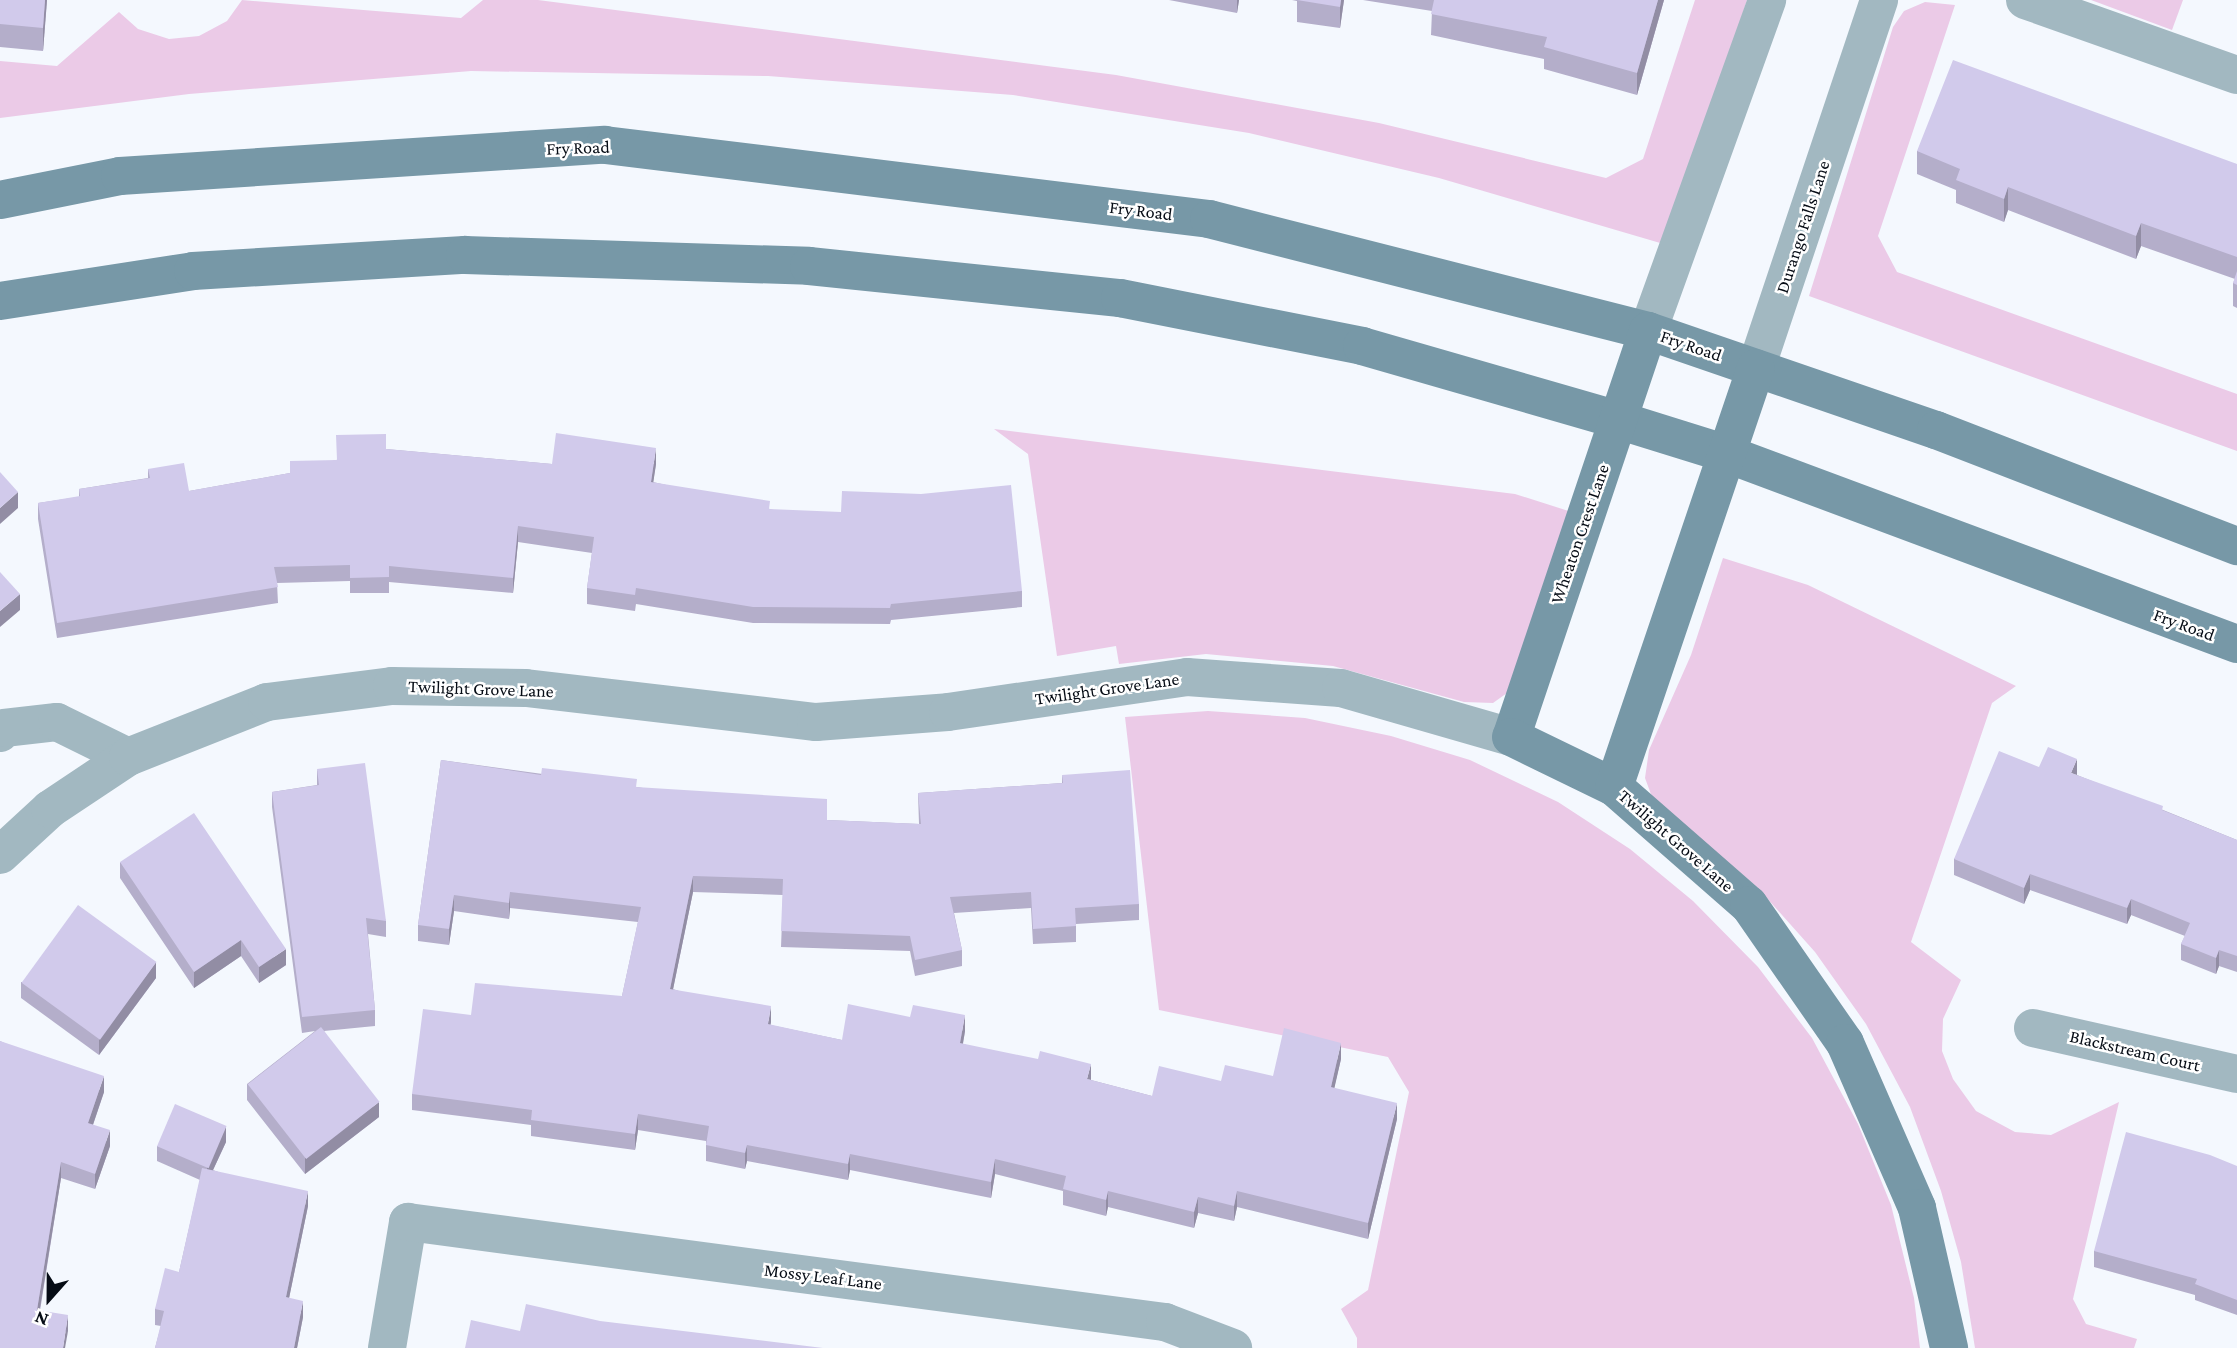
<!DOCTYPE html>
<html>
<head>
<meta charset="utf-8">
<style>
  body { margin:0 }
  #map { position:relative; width:2237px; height:1348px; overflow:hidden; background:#f4f8fe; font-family:"Crimson Pro",serif }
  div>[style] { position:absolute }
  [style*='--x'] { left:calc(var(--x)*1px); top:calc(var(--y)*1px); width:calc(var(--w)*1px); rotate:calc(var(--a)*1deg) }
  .green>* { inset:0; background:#ebcae7 }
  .street>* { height:38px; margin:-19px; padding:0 19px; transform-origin:19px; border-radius:19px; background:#a2b8c1 }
  .secondary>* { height:38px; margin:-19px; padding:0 19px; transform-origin:19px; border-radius:19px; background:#7798a7 }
  .wall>* { inset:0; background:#b4aeca }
  .shaded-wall>* { inset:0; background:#928da4 }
  .building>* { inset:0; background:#d1caeb; transform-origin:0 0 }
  span { translate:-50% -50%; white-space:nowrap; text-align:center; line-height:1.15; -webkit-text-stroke:5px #fff; paint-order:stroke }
  .street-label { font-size:18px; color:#060c15 }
  .north { position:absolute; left:14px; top:1264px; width:70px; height:70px; -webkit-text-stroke:5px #fff; paint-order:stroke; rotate:201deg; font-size:19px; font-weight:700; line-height:28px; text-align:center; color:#060c15 }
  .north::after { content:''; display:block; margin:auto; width:24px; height:32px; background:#060c15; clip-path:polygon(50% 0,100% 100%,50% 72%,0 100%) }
</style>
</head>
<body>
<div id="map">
  <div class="green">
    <i style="clip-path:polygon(242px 0,461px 18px,483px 0,538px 0,1116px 75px,1379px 123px,1606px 178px,1643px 159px,1695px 0,1747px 0,1667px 245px,1439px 178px,1249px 133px,1013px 95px,768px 76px,471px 71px,189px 94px,0 118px,0 61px,57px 66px,119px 12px,138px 29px,169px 39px,199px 36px,227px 21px)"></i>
    <i style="clip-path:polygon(2091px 0,2183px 0,2172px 30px)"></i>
    <i style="clip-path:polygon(1925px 2px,1955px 5px,1878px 236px,1897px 272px,2237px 394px,2237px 451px,1809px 296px,1893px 27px,1904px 11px)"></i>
    <i style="clip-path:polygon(994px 429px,1515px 494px,1578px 514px,1514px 688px,1493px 703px,1464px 702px,1333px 666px,1206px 654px,1119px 664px,1116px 646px,1057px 656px,1028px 454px)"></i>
    <i style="clip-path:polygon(1723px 558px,1808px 585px,2016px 686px,1992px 703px,1911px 942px,1961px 980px,1943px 1019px,1942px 1051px,1953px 1079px,1976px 1111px,2015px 1132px,2051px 1135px,2119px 1102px,2073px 1299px,2086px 1324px,2137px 1339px,2134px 1348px,1975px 1348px,1961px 1262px,1941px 1191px,1910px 1107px,1866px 1024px,1815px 952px,1757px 887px,1652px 797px,1645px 778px,1649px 750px,1691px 655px)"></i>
    <i style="clip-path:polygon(1208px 711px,1305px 718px,1391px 736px,1470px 760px,1558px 802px,1630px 849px,1693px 901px,1758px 967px,1812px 1038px,1858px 1124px,1891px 1205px,1914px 1298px,1920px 1348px,1357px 1348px,1357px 1338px,1341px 1309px,1368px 1290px,1409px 1092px,1388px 1057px,1159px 1010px,1125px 717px)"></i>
  </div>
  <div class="street">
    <i style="--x:2025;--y:0;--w:225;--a:19.5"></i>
    <i style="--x:1648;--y:331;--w:352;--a:-70.2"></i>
    <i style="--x:1756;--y:368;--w:388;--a:-71.5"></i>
    <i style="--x:0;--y:733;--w:6;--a:-51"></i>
    <i style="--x:4;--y:728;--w:53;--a:-6.5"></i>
    <i style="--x:57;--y:722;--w:79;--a:26.2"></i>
    <i style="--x:0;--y:855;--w:68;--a:-42.6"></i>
    <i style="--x:50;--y:809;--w:94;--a:-33.7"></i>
    <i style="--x:128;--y:757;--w:149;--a:-21.6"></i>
    <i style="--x:267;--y:702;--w:126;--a:-7.3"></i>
    <i style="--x:392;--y:686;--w:134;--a:0.9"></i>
    <i style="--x:526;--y:688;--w:292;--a:6.7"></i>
    <i style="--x:816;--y:722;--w:132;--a:-4.3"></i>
    <i style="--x:948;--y:712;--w:242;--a:-8.3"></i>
    <i style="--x:1187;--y:677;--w:154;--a:4.1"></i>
    <i style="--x:1341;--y:688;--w:177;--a:16.1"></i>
    <i style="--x:2033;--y:1028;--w:209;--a:12.7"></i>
    <i style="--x:387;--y:1348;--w:128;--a:-80.5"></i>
    <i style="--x:408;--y:1222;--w:764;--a:7.53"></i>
    <i style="--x:1165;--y:1322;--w:73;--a:20.9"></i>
  </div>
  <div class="secondary">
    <i style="--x:0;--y:200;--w:122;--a:-11.3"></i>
    <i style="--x:120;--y:176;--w:486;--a:-3.7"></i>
    <i style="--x:605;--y:145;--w:609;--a:6.98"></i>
    <i style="--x:1209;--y:219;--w:453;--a:14.3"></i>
    <i style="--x:1648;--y:331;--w:305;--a:19"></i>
    <i style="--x:1936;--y:430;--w:323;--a:21.1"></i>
    <i style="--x:0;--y:301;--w:195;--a:-8.8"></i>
    <i style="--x:193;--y:271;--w:272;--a:-3.4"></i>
    <i style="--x:465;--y:255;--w:344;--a:1.8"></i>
    <i style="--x:809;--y:266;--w:313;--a:5.9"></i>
    <i style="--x:1120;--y:298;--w:247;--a:11.2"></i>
    <i style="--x:1362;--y:346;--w:266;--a:16.1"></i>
    <i style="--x:1618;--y:420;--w:114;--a:17.3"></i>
    <i style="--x:1727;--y:454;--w:544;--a:20.43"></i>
    <i style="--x:1648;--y:331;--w:428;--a:108.6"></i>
    <i style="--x:1511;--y:737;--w:114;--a:25.9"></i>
    <i style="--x:1614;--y:787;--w:179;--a:41.2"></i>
    <i style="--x:1749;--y:905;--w:168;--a:55.2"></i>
    <i style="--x:1845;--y:1043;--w:180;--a:66.4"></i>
    <i style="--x:1917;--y:1208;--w:144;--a:77.1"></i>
    <i style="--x:1614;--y:787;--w:442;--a:-71.3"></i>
  </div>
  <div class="wall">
    <i style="clip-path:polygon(0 0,47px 0,43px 51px,0 47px)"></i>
    <i style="clip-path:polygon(1169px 0,1239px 0,1237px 13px)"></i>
    <i style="clip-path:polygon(1292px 0,1344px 0,1340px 28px,1297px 22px,1297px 1px)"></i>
    <i style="clip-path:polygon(1363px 0,1664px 0,1637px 95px,1544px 69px,1544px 59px,1431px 35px,1432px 11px)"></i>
    <i style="clip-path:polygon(1917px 151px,2237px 164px,2237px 308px,2233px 306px,2233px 283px,2235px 279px,2141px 246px,2136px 259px,2008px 210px,2004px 222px,1956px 203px,1956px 190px,1917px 174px)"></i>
    <i style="clip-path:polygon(386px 449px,552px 464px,656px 464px,653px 482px,770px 509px,1022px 591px,1022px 607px,891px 620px,890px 624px,753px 623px,636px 604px,635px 611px,587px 604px,587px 588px,592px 553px,518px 542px,513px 593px,389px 582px,389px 593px,350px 593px,350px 581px,277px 583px,278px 603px,57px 638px,38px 519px,38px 503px,79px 497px,79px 489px,148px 478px,148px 469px,189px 491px,290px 473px,336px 460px)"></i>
    <i style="clip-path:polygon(441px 760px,637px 787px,827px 820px,919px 824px,918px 793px,1062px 783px,1062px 775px,1139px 904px,1139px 920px,1076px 924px,1076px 942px,1033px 944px,1031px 908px,954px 913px,962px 950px,962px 966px,915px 976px,910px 951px,781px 947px,783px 895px,693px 892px,673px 989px,771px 1022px,770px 1025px,842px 1040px,965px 1031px,963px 1044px,1091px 1080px,1152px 1096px,1221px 1081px,1273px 1076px,1341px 1059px,1334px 1088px,1397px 1119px,1368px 1239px,1237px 1207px,1234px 1221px,1198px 1213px,1194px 1228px,1108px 1207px,1106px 1216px,1063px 1205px,1063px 1191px,995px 1174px,991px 1198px,850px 1170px,848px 1180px,747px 1161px,745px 1169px,706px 1161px,706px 1141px,638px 1130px,635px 1150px,531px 1136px,531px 1125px,412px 1110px,412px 1094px,471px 1015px,622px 996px,638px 922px,510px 908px,509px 919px,454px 911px,449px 945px,418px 941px,418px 925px)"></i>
    <i style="clip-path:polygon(2039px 767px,2077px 775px,2237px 840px,2237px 972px,2219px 966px,2216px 974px,2181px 960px,2181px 944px,2185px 936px,2131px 915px,2127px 924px,2030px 890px,2024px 904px,1954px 875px,1954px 859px)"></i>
    <i style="clip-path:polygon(317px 769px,386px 921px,386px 937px,368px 934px,375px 1010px,375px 1026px,324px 1031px,379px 1117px,305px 1174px,247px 1100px,247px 1084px,315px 1031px,302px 1033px,272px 807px,272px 792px,317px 785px)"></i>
    <i style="clip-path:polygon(120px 862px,286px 965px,259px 983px,241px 956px,194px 988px,120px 878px)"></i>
    <i style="clip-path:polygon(156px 978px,99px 1055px,21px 998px,21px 982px)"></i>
    <i style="clip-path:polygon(0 1041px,104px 1092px,93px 1125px,110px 1146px,95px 1189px,61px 1178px,40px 1311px,68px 1331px,0 1348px)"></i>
    <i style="clip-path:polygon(226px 1142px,213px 1170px,308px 1206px,289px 1298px,303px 1317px,297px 1348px,155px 1348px,161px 1326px,155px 1325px,155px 1309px,179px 1272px,200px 1180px,157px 1161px,157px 1146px)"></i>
    <i style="clip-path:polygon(2237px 1166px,2237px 1315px,2195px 1300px,2195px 1295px,2094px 1267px,2094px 1251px)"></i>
  </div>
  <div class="shaded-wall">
    <i style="clip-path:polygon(45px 0,47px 0,43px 51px,43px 28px)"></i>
    <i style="clip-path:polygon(1237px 0,1239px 0,1237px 13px)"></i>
    <i style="clip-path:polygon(1341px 0,1344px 0,1340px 28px,1340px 7px)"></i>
    <i style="clip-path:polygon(1658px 0,1664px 0,1637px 95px,1637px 73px)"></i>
    <i style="clip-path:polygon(2008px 187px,2008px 210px,2004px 222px,2004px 199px)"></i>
    <i style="clip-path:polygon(2141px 223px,2141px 246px,2136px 259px,2136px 236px)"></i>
    <i style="clip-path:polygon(656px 448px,656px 464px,651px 498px,651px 482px)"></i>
    <i style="clip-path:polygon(18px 492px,18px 508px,0 524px,0 508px)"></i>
    <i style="clip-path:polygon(518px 526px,518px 542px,513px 593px,513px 578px)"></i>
    <i style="clip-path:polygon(20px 594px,20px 610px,0 627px,0 611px)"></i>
    <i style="clip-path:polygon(2077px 759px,2077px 775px,2071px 773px)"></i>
    <i style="clip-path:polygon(2030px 874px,2030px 890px,2024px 904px,2024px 888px)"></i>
    <i style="clip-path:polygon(693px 876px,693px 892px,670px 1004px,670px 989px)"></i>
    <i style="clip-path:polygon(510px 892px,510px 908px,509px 919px,509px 903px)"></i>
    <i style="clip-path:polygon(454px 895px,454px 911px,449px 945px,449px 929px)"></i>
    <i style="clip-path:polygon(2131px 899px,2131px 915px,2127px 924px,2127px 908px)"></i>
    <i style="clip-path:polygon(241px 940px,241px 956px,194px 988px,194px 972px)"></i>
    <i style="clip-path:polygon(286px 949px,286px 965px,259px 983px,259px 967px)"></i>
    <i style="clip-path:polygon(2219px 950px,2219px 966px,2216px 974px,2216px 958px)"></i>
    <i style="clip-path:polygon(156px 962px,156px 978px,99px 1055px,99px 1040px)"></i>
    <i style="clip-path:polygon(771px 1006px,771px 1022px,768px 1040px,768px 1024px)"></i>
    <i style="clip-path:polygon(965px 1015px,965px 1031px,960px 1059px,960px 1043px)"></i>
    <i style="clip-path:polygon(1341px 1043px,1341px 1059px,1331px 1103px,1331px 1087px)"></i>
    <i style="clip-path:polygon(1091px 1064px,1091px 1080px,1087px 1079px)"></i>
    <i style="clip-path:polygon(104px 1076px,104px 1092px,88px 1139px,88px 1123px)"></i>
    <i style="clip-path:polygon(379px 1102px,379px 1117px,305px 1174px,305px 1158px)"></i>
    <i style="clip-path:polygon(1397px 1103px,1397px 1119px,1368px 1239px,1368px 1223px)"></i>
    <i style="clip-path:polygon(638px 1114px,638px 1130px,635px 1150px,635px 1134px)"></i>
    <i style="clip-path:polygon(226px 1126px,226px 1142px,207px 1183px,207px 1168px)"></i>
    <i style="clip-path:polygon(110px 1130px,110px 1146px,95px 1189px,95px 1174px)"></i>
    <i style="clip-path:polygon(747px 1145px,747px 1161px,745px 1169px,745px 1153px)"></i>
    <i style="clip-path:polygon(850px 1154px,850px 1170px,848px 1180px,848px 1164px)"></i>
    <i style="clip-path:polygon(995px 1159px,995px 1174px,991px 1198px,991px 1182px)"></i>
    <i style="clip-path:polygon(61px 1162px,61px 1178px,37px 1326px,37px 1310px)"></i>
    <i style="clip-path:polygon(308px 1191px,308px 1206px,286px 1313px,286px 1297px)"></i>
    <i style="clip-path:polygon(1108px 1191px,1108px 1207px,1106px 1216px,1106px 1200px)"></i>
    <i style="clip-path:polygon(1237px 1191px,1237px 1207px,1234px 1221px,1234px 1206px)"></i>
    <i style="clip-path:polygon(1198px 1197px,1198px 1213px,1194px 1228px,1194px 1212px)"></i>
    <i style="clip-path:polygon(303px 1301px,303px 1317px,297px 1348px,294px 1348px)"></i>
    <i style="clip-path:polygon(68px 1315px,68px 1331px,65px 1348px,63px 1348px)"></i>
  </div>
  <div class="building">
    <i style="clip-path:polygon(0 0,45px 0,43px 28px,0 24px)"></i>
    <i style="clip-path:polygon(1297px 0,1341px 0,1340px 7px)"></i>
    <i style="clip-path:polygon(1434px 0,1658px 0,1637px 73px,1544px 47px,1547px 37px,1431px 14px)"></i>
    <i style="clip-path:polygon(1953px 60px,2237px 164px,2237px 257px,2141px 223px,2136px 236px,2008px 187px,2004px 199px,1956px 180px,1960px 169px,1917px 151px)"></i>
    <i style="clip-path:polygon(2237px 271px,2237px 285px,2233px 283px)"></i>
    <i style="clip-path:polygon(556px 433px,656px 448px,651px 482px,770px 501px,769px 509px,841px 512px,842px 491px,921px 494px,1011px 485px,1022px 591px,891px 604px,890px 608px,753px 607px,636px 588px,635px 595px,587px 588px,594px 537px,518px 526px,513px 578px,389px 566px,389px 577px,350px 578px,350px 565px,274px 567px,278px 587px,57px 623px,38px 503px,80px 496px,79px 489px,150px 478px,148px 469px,184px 463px,189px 491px,290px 473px,290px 461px,337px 460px,336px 435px,386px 434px,386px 449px,552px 464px)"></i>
    <i style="clip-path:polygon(0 472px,18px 492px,0 508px)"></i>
    <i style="clip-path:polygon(0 572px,20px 594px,0 611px)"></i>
    <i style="clip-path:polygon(2048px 747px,2077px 759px,2071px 773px,2163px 806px,2162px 810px,2237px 840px,2237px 956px,2219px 950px,2216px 958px,2181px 944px,2190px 923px,2131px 899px,2127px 908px,2030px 874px,2024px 888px,1954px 859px,1999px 751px,2039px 767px)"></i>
    <i style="clip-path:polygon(441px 760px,541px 775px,542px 768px,637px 779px,636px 787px,827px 799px,827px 820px,921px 824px,918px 793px,1063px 783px,1062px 775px,1130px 770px,1139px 904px,1075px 908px,1076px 926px,1033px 929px,1031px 892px,950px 897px,962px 950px,915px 960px,910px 936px,781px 931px,783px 879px,693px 876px,670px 989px,771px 1006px,768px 1024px,842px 1040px,848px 1004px,910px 1017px,913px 1005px,965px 1015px,960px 1043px,1038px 1059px,1040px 1051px,1091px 1064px,1087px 1079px,1152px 1096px,1159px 1066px,1221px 1081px,1225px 1065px,1273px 1076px,1284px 1028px,1341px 1043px,1331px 1087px,1397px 1103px,1368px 1223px,1237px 1191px,1234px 1206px,1198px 1197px,1194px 1212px,1108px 1191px,1106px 1200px,1063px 1189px,1066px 1176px,995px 1159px,991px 1182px,850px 1154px,848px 1164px,747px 1145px,745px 1153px,706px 1145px,709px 1126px,638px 1114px,635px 1134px,531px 1120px,532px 1110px,412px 1094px,423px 1009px,471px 1015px,475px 983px,622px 996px,641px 907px,510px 892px,509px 903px,454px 895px,449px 929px,418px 925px)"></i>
    <i style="clip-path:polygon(365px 763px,386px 921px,366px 918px,375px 1010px,302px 1017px,272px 792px,319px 785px,317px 769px)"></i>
    <i style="clip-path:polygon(194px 813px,286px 949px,259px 967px,241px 940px,194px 972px,120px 862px)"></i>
    <i style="left:78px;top:905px;width:97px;height:96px;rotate:36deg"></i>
    <i style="left:321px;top:1027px;width:95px;height:93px;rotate:52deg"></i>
    <i style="clip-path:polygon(0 1041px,104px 1076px,88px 1123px,110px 1130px,95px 1174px,61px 1162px,37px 1310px,68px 1315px,63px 1348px,0 1348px)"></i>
    <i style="left:175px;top:1104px;width:56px;height:46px;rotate:23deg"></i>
    <i style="clip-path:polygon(2126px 1132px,2210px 1155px,2237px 1166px,2237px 1300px,2195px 1284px,2197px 1279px,2094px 1251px)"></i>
    <i style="clip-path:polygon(202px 1168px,308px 1191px,286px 1297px,303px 1301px,294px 1348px,155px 1348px,164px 1311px,155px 1309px,165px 1268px,179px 1272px)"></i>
    <i style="clip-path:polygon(526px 1304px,600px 1321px,823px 1348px,465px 1348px,471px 1320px,520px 1331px)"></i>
  </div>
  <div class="street-label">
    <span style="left:578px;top:148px;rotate:-2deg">Fry Road</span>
    <span style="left:1141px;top:211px;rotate:7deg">Fry Road</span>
    <span style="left:1803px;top:227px;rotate:-72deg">Durango Falls Lane</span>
    <span style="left:1691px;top:346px;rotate:19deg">Fry Road</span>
    <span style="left:1580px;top:534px;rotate:-71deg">Wheaton Crest Lane</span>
    <span style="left:2184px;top:625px;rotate:20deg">Fry Road</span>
    <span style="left:481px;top:689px;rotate:2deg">Twilight Grove Lane</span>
    <span style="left:1107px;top:689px;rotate:-8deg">Twilight Grove Lane</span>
    <span style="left:1676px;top:841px;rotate:41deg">Twilight Grove Lane</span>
    <span style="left:2135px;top:1051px;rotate:13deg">Blackstream Court</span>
    <span style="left:823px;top:1277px;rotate:7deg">Mossy Leaf Lane</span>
  </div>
  <div class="north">N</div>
</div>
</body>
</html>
